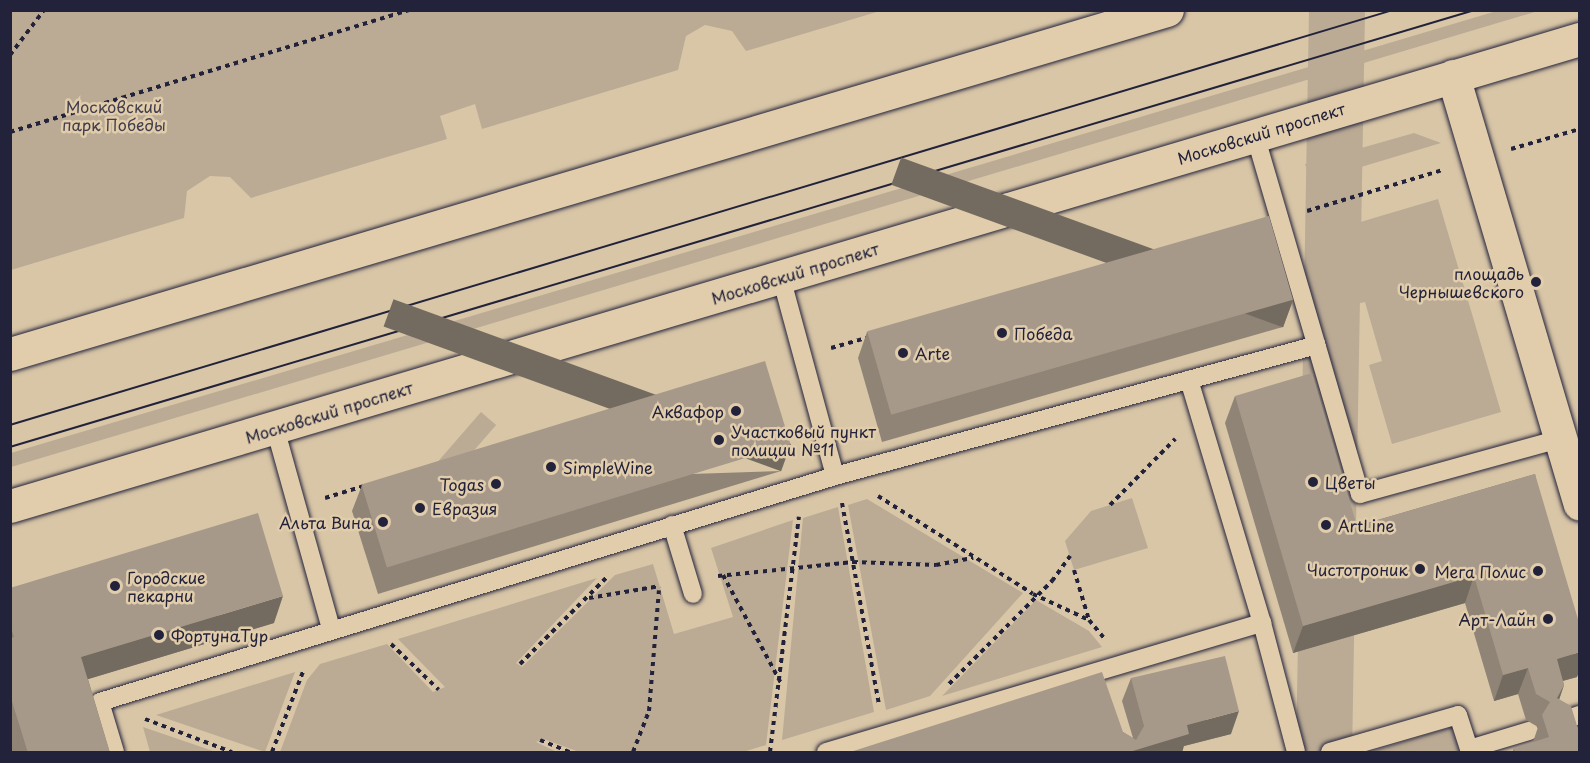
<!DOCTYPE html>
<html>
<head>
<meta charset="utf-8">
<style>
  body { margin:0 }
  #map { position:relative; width:1590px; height:763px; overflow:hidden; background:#d9c6a7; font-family:"Playpen Sans",sans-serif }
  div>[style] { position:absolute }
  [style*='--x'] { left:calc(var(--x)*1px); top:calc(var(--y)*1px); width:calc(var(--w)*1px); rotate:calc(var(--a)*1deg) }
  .green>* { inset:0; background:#bbab95; transform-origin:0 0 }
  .path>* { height:4px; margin-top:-2px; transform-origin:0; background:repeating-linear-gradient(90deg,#22223b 0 4.5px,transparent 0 9px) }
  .roads { filter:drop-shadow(0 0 2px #22223b) drop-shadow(0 0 2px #22223b) }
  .service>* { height:18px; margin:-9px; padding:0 9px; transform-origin:9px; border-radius:9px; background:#e1cdab }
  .minor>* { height:33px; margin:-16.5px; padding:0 16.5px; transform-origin:16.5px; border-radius:16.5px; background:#e1cdab }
  .primary>* { height:33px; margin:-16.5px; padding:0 16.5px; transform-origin:16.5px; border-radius:16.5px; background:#e1cdab }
  .tram>* { height:1.5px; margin:-0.75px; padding:0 0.75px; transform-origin:0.75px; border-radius:0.75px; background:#22223b }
  .wall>* { inset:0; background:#8f8476 }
  .shaded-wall>* { inset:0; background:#746b60; transform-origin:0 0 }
  .building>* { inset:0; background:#a69989; transform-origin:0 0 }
  .dots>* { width:16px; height:16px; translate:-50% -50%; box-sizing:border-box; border:3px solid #e1cdab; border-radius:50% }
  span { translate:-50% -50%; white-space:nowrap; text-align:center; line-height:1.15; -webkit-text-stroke:5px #e1cdab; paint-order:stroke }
  .park-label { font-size:16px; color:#413d4d }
  .street-label { font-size:16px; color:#22223b }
  .poi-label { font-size:16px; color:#22223b }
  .right { translate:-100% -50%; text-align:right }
  .left { translate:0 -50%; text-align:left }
  .frame { position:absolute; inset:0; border:12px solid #22223b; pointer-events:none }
</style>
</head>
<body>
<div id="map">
  <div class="green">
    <i style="left:1309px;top:10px;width:56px;height:1095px;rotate:1deg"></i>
    <i style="clip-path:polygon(1500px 10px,1538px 11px,11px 467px,11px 453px)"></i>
    <i style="clip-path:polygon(10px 11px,11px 10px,880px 11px,746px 51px,732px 31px,705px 25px,686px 36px,678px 70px,482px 129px,475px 104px,440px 116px,447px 139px,251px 198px,230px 177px,210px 176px,187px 191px,184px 218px,11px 270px)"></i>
    <i style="clip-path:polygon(1414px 133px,1441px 143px,1311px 182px,1305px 164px)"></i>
    <i style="clip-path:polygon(1438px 199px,1501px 412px,1392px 444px,1369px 365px,1382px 361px,1365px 302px,1352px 305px,1330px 231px)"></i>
    <i style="left:481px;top:412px;width:20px;height:148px;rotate:41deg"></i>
    <i style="clip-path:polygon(1132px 498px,1148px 548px,1074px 570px,1065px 541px,1091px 511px)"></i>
    <i style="clip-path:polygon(867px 499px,1023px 593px,930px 696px,886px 710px,848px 505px)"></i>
    <i style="clip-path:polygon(838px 507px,874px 712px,782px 740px,803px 518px)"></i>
    <i style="clip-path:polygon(793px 520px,766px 745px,743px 752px,579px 752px,544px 739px,536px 742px,557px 752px,280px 752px,307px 680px,320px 664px,387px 644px,433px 692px,445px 687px,398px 639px,597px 578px,516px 663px,522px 667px,615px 575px,653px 564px,674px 634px,733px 617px,711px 548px)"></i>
    <i style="clip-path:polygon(1036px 600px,1089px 631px,1102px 647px,942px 696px)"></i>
    <i style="clip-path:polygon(295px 672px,265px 752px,156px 715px)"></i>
    <i style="clip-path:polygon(143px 727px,216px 752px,150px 752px)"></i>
    <i style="clip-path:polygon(1452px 727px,1460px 752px,1369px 752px)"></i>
  </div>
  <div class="path">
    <i style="--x:10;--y:55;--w:56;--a:-52.9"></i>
    <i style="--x:10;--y:132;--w:418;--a:-17"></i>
    <i style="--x:1511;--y:149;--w:72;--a:-16.2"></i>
    <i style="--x:1307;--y:211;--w:142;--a:-16.8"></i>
    <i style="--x:831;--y:348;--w:37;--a:-16"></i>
    <i style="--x:878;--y:496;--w:183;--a:32.3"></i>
    <i style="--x:1033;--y:594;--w:62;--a:24.9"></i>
    <i style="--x:325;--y:498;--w:41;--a:-17.1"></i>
    <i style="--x:842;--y:503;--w:205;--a:79.6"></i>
    <i style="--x:1110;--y:505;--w:93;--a:-45.4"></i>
    <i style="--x:1074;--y:570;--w:52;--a:73.3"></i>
    <i style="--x:1089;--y:620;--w:26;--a:50"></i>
    <i style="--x:723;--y:575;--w:123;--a:61.8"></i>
    <i style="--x:718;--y:576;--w:136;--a:-5.9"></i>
    <i style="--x:853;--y:562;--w:83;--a:2.1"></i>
    <i style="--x:936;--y:565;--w:38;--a:-11"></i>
    <i style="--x:589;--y:598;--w:72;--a:-9.6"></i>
    <i style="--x:391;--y:644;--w:66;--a:43.8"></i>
    <i style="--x:520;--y:664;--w:122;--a:-45"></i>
    <i style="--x:949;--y:684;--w:146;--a:-45"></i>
    <i style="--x:1052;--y:581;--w:31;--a:-54"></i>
    <i style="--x:145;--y:719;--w:93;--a:20.8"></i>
    <i style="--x:540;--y:740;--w:32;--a:22"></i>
    <i style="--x:272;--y:752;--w:89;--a:-68.9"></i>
    <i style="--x:633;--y:752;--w:44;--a:-68.7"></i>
    <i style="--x:649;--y:711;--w:121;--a:-85.3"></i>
    <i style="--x:770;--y:752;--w:237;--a:-83"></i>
  </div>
  <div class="roads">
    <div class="service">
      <i style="--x:1255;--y:135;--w:374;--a:73.7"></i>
      <i style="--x:1360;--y:494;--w:207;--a:-15.4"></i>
      <i style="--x:781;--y:277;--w:206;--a:74.8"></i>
      <i style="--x:275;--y:428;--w:209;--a:74.4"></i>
      <i style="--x:672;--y:525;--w:72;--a:73.1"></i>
      <i style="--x:1262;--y:623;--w:133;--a:75.2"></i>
      <i style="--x:1558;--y:722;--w:23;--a:-18"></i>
      <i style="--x:115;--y:752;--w:52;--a:-106.7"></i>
      <i style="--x:100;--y:702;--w:769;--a:-17.09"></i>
      <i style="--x:835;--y:476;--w:499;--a:-15.2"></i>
      <i style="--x:826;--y:752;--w:455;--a:-16.5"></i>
      <i style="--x:1262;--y:623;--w:254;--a:-106.7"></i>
      <i style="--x:1330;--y:752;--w:133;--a:-16.1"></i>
      <i style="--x:1458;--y:715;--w:36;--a:72"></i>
      <i style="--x:1469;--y:749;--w:63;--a:-16.7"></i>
    </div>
    <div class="minor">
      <i style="--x:1453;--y:76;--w:446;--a:73.5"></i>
    </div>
    <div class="primary">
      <i style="--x:10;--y:354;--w:1207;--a:-16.56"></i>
      <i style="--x:10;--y:506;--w:1638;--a:-16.57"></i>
    </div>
  </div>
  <div class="tram">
    <i style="--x:10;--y:425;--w:1444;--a:-16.7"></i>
    <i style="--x:10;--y:447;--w:1529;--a:-16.61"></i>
  </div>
  <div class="wall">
    <i style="clip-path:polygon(1293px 300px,1283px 327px,882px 442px,858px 358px,867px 332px)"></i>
    <i style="clip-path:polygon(1235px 396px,1357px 526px,1535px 474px,1577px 677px,1563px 681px,1564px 685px,1559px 700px,1580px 753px,1512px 753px,1514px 748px,1533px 742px,1538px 727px,1526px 720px,1518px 694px,1494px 701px,1465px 603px,1293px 653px,1225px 423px)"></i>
    <i style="clip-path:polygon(781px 471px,378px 594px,352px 511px,362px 485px)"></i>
    <i style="clip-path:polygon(10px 588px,274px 623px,88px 679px,110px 753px,10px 753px)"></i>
    <i style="clip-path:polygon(1131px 678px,1231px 734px,1184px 746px,847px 753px,1123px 732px,1133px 738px,1122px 701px)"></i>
  </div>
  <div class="shaded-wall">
    <i style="left:1293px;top:300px;width:29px;height:417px;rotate:110deg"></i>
    <i style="left:791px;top:444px;width:29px;height:423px;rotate:110deg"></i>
    <i style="clip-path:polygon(1474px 576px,1465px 603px,1293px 653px,1303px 626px)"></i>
    <i style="clip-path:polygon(283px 596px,274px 623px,72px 684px,81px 657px)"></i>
    <i style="clip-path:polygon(1580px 652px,1580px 670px,1577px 677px,1547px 685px,1557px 659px)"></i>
    <i style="clip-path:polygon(1528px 668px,1518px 694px,1494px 701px,1503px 675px)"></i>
    <i style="clip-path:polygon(1564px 685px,1555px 711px,1557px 698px)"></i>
    <i style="clip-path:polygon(1239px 711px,1231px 734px,1184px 746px,1182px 753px,1126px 753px,1187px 725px)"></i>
  </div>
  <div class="building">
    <i style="left:1269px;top:216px;width:87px;height:418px;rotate:74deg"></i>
    <i style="left:765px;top:361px;width:87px;height:422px;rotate:73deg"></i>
    <i style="clip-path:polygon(1312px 373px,1357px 526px,1535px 474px,1580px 626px,1580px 652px,1557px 659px,1564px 685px,1557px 698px,1571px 706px,1578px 729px,1580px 728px,1580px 753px,1515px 753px,1514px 748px,1549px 737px,1542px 715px,1550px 702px,1536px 694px,1528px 668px,1503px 675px,1474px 576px,1303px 626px,1235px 396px)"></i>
    <i style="clip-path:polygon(258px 513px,283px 596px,81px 657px,110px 753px,28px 753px,10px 695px,10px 638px,14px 637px,10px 625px,10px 588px)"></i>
    <i style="clip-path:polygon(1225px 656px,1239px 711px,1187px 725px,1189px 734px,1126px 753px,847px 753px,1102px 672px,1123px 732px,1136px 740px,1144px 726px,1131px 678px)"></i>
  </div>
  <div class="dots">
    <i style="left:1536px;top:282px;background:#22223b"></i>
    <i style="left:1002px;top:333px;background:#22223b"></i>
    <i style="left:903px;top:353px;background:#22223b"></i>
    <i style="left:736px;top:411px;background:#22223b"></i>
    <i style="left:719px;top:440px;background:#22223b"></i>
    <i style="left:551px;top:467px;background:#22223b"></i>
    <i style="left:1313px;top:482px;background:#22223b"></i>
    <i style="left:496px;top:484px;background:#22223b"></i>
    <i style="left:420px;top:508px;background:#22223b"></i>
    <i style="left:383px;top:522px;background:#22223b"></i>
    <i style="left:1326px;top:525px;background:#22223b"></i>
    <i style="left:1420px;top:569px;background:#22223b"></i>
    <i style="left:1538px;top:571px;background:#22223b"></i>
    <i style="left:115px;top:586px;background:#22223b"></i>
    <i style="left:1548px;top:619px;background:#22223b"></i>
    <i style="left:159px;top:635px;background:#22223b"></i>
  </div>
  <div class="park-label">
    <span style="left:114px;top:115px">Московский<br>парк Победы</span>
  </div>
  <div class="street-label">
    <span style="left:1261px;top:133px;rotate:-17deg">Московский проспект</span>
    <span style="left:795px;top:273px;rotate:-17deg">Московский проспект</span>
    <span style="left:329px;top:412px;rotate:-17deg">Московский проспект</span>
  </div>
  <div class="poi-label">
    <span class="right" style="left:1524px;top:282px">площадь<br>Чернышевского</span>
    <span class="left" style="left:1014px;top:333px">Победа</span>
    <span class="left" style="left:915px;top:353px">Arte</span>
    <span class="right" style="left:724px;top:411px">Аквафор</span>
    <span class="left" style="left:731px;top:440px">Участковый пункт<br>полиции №11</span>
    <span class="left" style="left:563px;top:467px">SimpleWine</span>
    <span class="left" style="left:1325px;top:482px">Цветы</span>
    <span class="right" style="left:484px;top:484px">Togas</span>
    <span class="left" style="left:432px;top:508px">Евразия</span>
    <span class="right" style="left:371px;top:522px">Альта Вина</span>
    <span class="left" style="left:1338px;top:525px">ArtLine</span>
    <span class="right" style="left:1408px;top:569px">Чистотроник</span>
    <span class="right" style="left:1526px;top:571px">Мега Полис</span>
    <span class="left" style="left:127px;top:586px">Городские<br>пекарни</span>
    <span class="right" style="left:1536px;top:619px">Арт-Лайн</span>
    <span class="left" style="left:171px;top:635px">ФортунаТур</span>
  </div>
  <div class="frame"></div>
</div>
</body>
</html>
